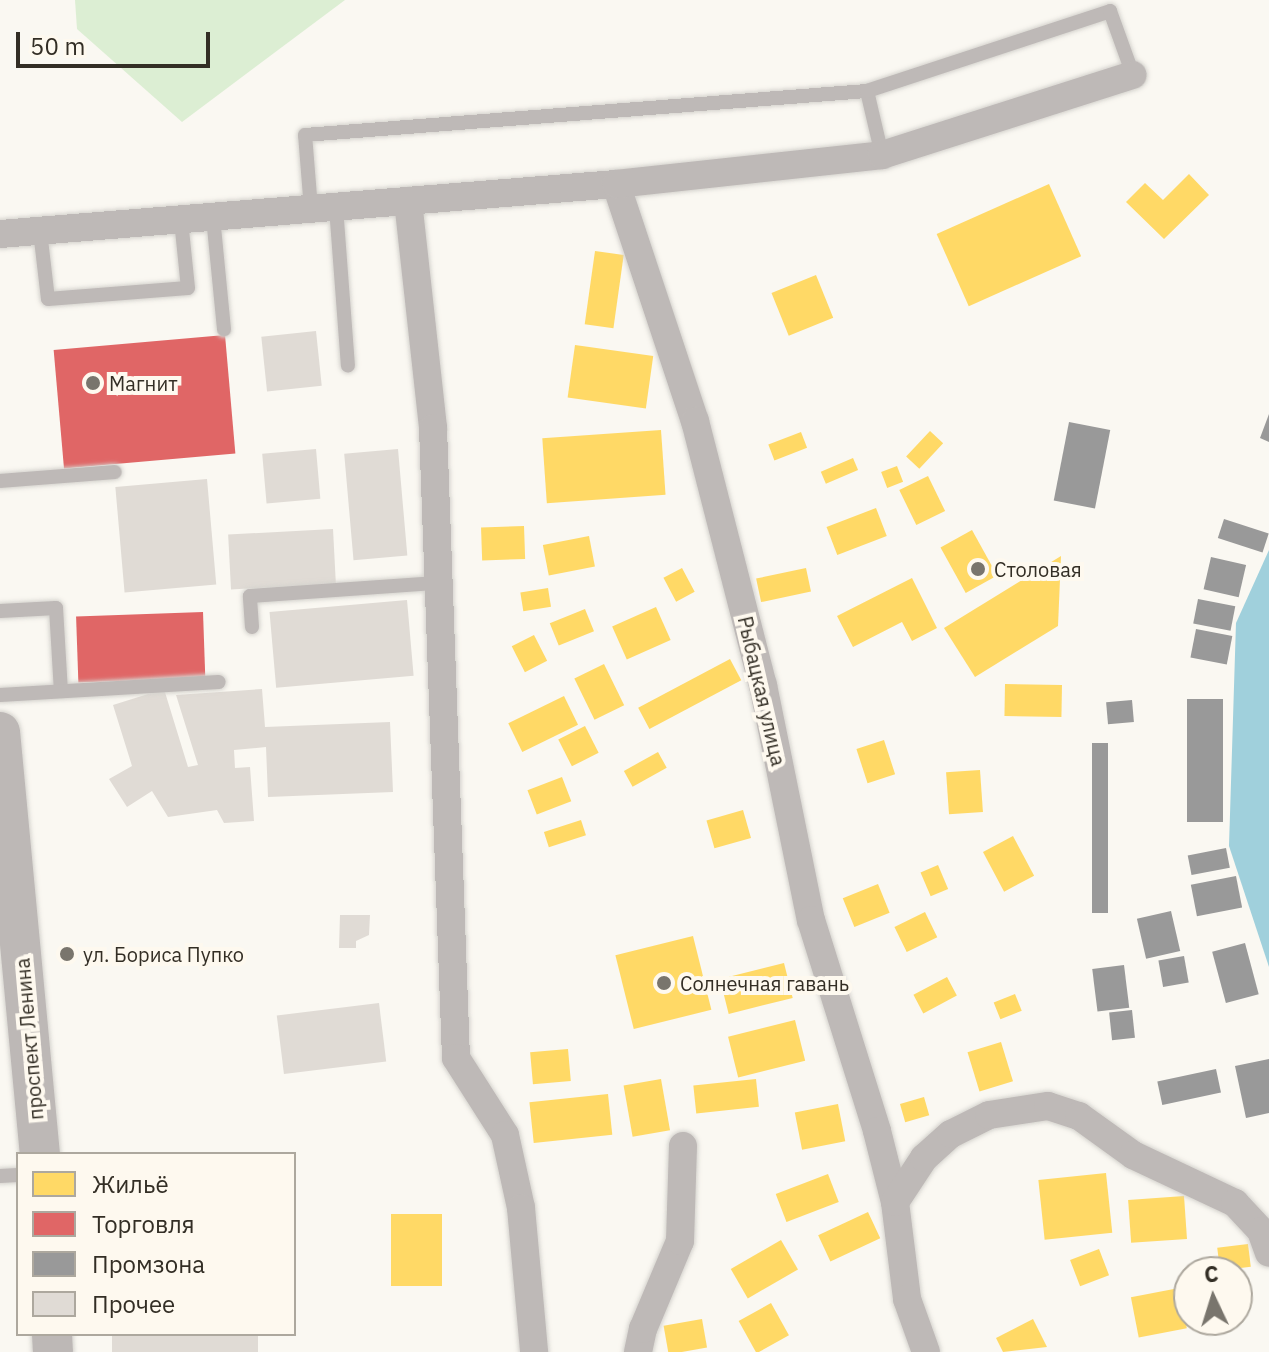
<!DOCTYPE html>
<html>
<head>
<meta charset="utf-8">
<style>
  body { margin:0 }
  #map { position:relative; width:1269px; height:1352px; overflow:hidden; background:#faf8f2; font-family:"IBM Plex Sans",sans-serif }
  div>[style] { position:absolute }
  [style*='--x'] { left:calc(var(--x)*1px); top:calc(var(--y)*1px); width:calc(var(--w)*1px); rotate:calc(var(--a)*1deg) }
  .green>* { inset:0; background:#dceed3 }
  .water>* { inset:0; background:#a0d0dc }
  .homes>* { inset:0; background:#ffd966; transform-origin:0 0 }
  .shops>* { inset:0; background:#e06666; transform-origin:0 0 }
  .industry>* { inset:0; background:#999; transform-origin:0 0 }
  .building>* { inset:0; background:#e0dbd5; transform-origin:0 0 }
  .roads { filter:drop-shadow(0 0 2px #d5d3ce) drop-shadow(0 0 2px #d5d3ce) }
  .lane>* { height:14px; margin:-7px; padding:0 7px; transform-origin:7px; border-radius:7px; background:#beb9b7 }
  .street>* { height:28px; margin:-14px; padding:0 14px; transform-origin:14px; border-radius:14px; background:#beb9b7 }
  .secondary>* { height:40px; margin:-20px; padding:0 20px; transform-origin:20px; border-radius:20px; background:#bdb8b6 }
  .dots>* { width:22px; height:22px; translate:-50% -50%; box-sizing:border-box; border:4px solid #fef9ef; border-radius:50% }
  span { translate:-50% -50%; white-space:nowrap; text-align:center; line-height:1.15; -webkit-text-stroke:8px #fef9ef; paint-order:stroke }
  .poi-label { font-size:20px; color:#332e25 }
  .left { translate:0 -50%; text-align:left }
  .street-label { font-size:20px; color:#332e25 }
  .legend { position:absolute; left:16px; top:1152px; width:280px; height:184px; box-sizing:border-box; background:#fef9ef; border:2px solid #ada89e; margin:0; padding:10px 14px; list-style:none; font-size:24px; color:#332e25 }
  .legend li { display:flex; align-items:center; gap:16px; height:40px }
  .legend b { width:40px; border:2px solid #ada89e }
  .north { position:absolute; left:1173px; top:1256px; width:80px; height:80px; box-sizing:border-box; background:#fef9ef; border:2px solid #ada89e; border-radius:50%; rotate:356deg; font-size:22px; font-weight:700; line-height:32px; text-align:center; color:#332e25 }
  .north::after { content:''; display:block; margin:auto; width:28px; height:36px; background:#79756d; clip-path:polygon(50% 0,100% 100%,50% 72%,0 100%) }
  .scale { position:absolute; left:16px; top:32px; width:194px; height:36px; box-sizing:border-box; border:4px solid #332e25; border-top:0; padding-left:10px; font-size:24px; line-height:28px; white-space:nowrap; color:#332e25; -webkit-text-stroke:6px #fef9ef; paint-order:stroke }
</style>
</head>
<body>
<div id="map">
  <div class="green">
    <i style="clip-path:polygon(75px 0,345px 0,182px 122px,77px 29px)"></i>
  </div>
  <div class="water">
    <i style="clip-path:polygon(1269px 550px,1269px 967px,1229px 846px,1236px 623px)"></i>
  </div>
  <div class="homes">
    <i style="clip-path:polygon(1189px 174px,1209px 195px,1164px 239px,1126px 202px,1145px 183px,1163px 200px)"></i>
    <i style="left:1049px;top:184px;width:79px;height:123px;rotate:66deg"></i>
    <i style="left:595px;top:251px;width:29px;height:74px;rotate:8deg"></i>
    <i style="left:816px;top:275px;width:46px;height:48px;rotate:68deg"></i>
    <i style="left:575px;top:345px;width:79px;height:53px;rotate:8deg"></i>
    <i style="left:661px;top:430px;width:65px;height:119px;rotate:86deg"></i>
    <i style="left:930px;top:431px;width:18px;height:35px;rotate:43deg"></i>
    <i style="left:801px;top:432px;width:17px;height:35px;rotate:69deg"></i>
    <i style="left:853px;top:458px;width:13px;height:35px;rotate:67deg"></i>
    <i style="left:897px;top:466px;width:17px;height:17px;rotate:69deg"></i>
    <i style="left:928px;top:476px;width:39px;height:32px;rotate:64deg"></i>
    <i style="left:876px;top:508px;width:30px;height:53px;rotate:69deg"></i>
    <i style="left:524px;top:526px;width:33px;height:43px;rotate:88deg"></i>
    <i style="left:972px;top:530px;width:52px;height:36px;rotate:61deg"></i>
    <i style="left:589px;top:536px;width:31px;height:47px;rotate:79deg"></i>
    <i style="clip-path:polygon(1061px 556px,1058px 626px,975px 677px,944px 628px)"></i>
    <i style="left:682px;top:568px;width:27px;height:21px;rotate:62deg"></i>
    <i style="left:806px;top:568px;width:24px;height:51px;rotate:78deg"></i>
    <i style="clip-path:polygon(912px 578px,937px 628px,912px 641px,902px 622px,853px 647px,837px 616px)"></i>
    <i style="left:548px;top:588px;width:19px;height:28px;rotate:81deg"></i>
    <i style="left:656px;top:607px;width:36px;height:48px;rotate:66deg"></i>
    <i style="left:585px;top:609px;width:24px;height:38px;rotate:68deg"></i>
    <i style="left:534px;top:635px;width:29px;height:25px;rotate:63deg"></i>
    <i style="left:730px;top:659px;width:24px;height:104px;rotate:62deg"></i>
    <i style="left:604px;top:664px;width:46px;height:33px;rotate:64deg"></i>
    <i style="left:1005px;top:684px;width:57px;height:32px;rotate:1deg"></i>
    <i style="left:564px;top:696px;width:32px;height:62px;rotate:64deg"></i>
    <i style="left:585px;top:726px;width:30px;height:30px;rotate:63deg"></i>
    <i style="left:884px;top:740px;width:36px;height:29px;rotate:72deg"></i>
    <i style="left:658px;top:752px;width:18px;height:39px;rotate:61deg"></i>
    <i style="left:980px;top:770px;width:42px;height:34px;rotate:86deg"></i>
    <i style="left:562px;top:777px;width:26px;height:37px;rotate:69deg"></i>
    <i style="left:743px;top:810px;width:29px;height:38px;rotate:74deg"></i>
    <i style="left:581px;top:820px;width:16px;height:39px;rotate:72deg"></i>
    <i style="left:1013px;top:836px;width:45px;height:34px;rotate:62deg"></i>
    <i style="left:938px;top:865px;width:26px;height:19px;rotate:67deg"></i>
    <i style="left:878px;top:884px;width:31px;height:38px;rotate:68deg"></i>
    <i style="left:925px;top:912px;width:28px;height:34px;rotate:64deg"></i>
    <i style="left:693px;top:936px;width:76px;height:80px;rotate:76deg"></i>
    <i style="left:784px;top:963px;width:36px;height:66px;rotate:76deg"></i>
    <i style="left:947px;top:977px;width:21px;height:38px;rotate:62deg"></i>
    <i style="left:1015px;top:994px;width:18px;height:23px;rotate:68deg"></i>
    <i style="left:795px;top:1020px;width:42px;height:69px;rotate:76deg"></i>
    <i style="left:1001px;top:1042px;width:41px;height:35px;rotate:73deg"></i>
    <i style="left:568px;top:1049px;width:32px;height:38px;rotate:85deg"></i>
    <i style="left:661px;top:1079px;width:52px;height:38px;rotate:80deg"></i>
    <i style="left:756px;top:1079px;width:28px;height:63px;rotate:84deg"></i>
    <i style="left:608px;top:1094px;width:41px;height:79px;rotate:84deg"></i>
    <i style="left:924px;top:1097px;width:19px;height:25px;rotate:74deg"></i>
    <i style="left:838px;top:1104px;width:38px;height:44px;rotate:79deg"></i>
    <i style="left:1106px;top:1173px;width:60px;height:68px;rotate:84deg"></i>
    <i style="left:828px;top:1174px;width:30px;height:56px;rotate:69deg"></i>
    <i style="left:1184px;top:1196px;width:43px;height:56px;rotate:86deg"></i>
    <i style="left:868px;top:1212px;width:29px;height:55px;rotate:65deg"></i>
    <i style="left:391px;top:1214px;width:51px;height:72px"></i>
    <i style="left:781px;top:1240px;width:34px;height:58px;rotate:60deg"></i>
    <i style="left:1248px;top:1244px;width:23px;height:31px;rotate:83deg"></i>
    <i style="left:1099px;top:1249px;width:28px;height:31px;rotate:69deg"></i>
    <i style="left:1179px;top:1288px;width:41px;height:49px;rotate:79deg"></i>
    <i style="left:771px;top:1303px;width:37px;height:37px;rotate:61deg"></i>
    <i style="left:702px;top:1319px;width:29px;height:39px;rotate:80deg"></i>
    <i style="clip-path:polygon(1033px 1319px,1047px 1347px,1003px 1352px,996px 1338px)"></i>
  </div>
  <div class="shops">
    <i style="left:225px;top:335px;width:119px;height:172px;rotate:85deg"></i>
    <i style="left:203px;top:612px;width:66px;height:127px;rotate:88deg"></i>
  </div>
  <div class="industry">
    <i style="clip-path:polygon(1269px 414px,1269px 442px,1260px 438px)"></i>
    <i style="left:1069px;top:422px;width:42px;height:80px;rotate:11deg"></i>
    <i style="left:1224px;top:519px;width:47px;height:20px;rotate:18deg"></i>
    <i style="left:1211px;top:557px;width:36px;height:33px;rotate:13deg"></i>
    <i style="left:1198px;top:599px;width:38px;height:25px;rotate:11deg"></i>
    <i style="left:1196px;top:629px;width:37px;height:29px;rotate:11deg"></i>
    <i style="left:1223px;top:699px;width:123px;height:36px;rotate:90deg"></i>
    <i style="left:1132px;top:700px;width:22px;height:26px;rotate:85deg"></i>
    <i style="left:1092px;top:743px;width:16px;height:170px"></i>
    <i style="left:1226px;top:848px;width:20px;height:39px;rotate:79deg"></i>
    <i style="left:1236px;top:876px;width:32px;height:46px;rotate:79deg"></i>
    <i style="left:1171px;top:911px;width:41px;height:35px;rotate:77deg"></i>
    <i style="left:1245px;top:943px;width:53px;height:34px;rotate:75deg"></i>
    <i style="left:1184px;top:956px;width:27px;height:26px;rotate:80deg"></i>
    <i style="left:1124px;top:965px;width:43px;height:32px;rotate:83deg"></i>
    <i style="left:1132px;top:1010px;width:28px;height:23px;rotate:84deg"></i>
    <i style="clip-path:polygon(1269px 1059px,1269px 1113px,1246px 1118px,1235px 1066px)"></i>
    <i style="left:1216px;top:1069px;width:24px;height:60px;rotate:78deg"></i>
  </div>
  <div class="building">
    <i style="left:316px;top:331px;width:55px;height:55px;rotate:84deg"></i>
    <i style="left:316px;top:449px;width:50px;height:54px;rotate:85deg"></i>
    <i style="left:398px;top:449px;width:107px;height:54px;rotate:85deg"></i>
    <i style="left:207px;top:479px;width:106px;height:92px;rotate:85deg"></i>
    <i style="left:333px;top:529px;width:55px;height:105px;rotate:87deg"></i>
    <i style="left:407px;top:600px;width:76px;height:138px;rotate:85deg"></i>
    <i style="clip-path:polygon(164px 689px,188px 767px,198px 765px,176px 695px,262px 689px,265px 727px,390px 722px,393px 792px,268px 797px,266px 747px,234px 750px,235px 768px,250px 767px,254px 821px,224px 823px,217px 810px,168px 817px,152px 791px,127px 807px,109px 779px,132px 766px,113px 705px)"></i>
    <i style="clip-path:polygon(340px 915px,370px 915px,369px 935px,356px 941px,356px 948px,339px 948px)"></i>
    <i style="left:379px;top:1003px;width:59px;height:103px;rotate:83deg"></i>
    <i style="left:112px;top:1334px;width:146px;height:18px"></i>
  </div>
  <div class="roads">
    <div class="lane">
      <i style="--x:867;--y:91;--w:66;--a:76.8"></i>
      <i style="--x:336;--y:207;--w:159;--a:85.7"></i>
      <i style="--x:311;--y:209;--w:74;--a:-94.6"></i>
      <i style="--x:305;--y:135;--w:564;--a:-4.48"></i>
      <i style="--x:867;--y:91;--w:256;--a:-18.2"></i>
      <i style="--x:1110;--y:11;--w:68;--a:70.2"></i>
      <i style="--x:213;--y:217;--w:113;--a:84.4"></i>
      <i style="--x:40;--y:231;--w:68;--a:83.3"></i>
      <i style="--x:48;--y:299;--w:140;--a:-4.5"></i>
      <i style="--x:188;--y:288;--w:68;--a:-95.9"></i>
      <i style="--x:0;--y:481;--w:115;--a:-4.5"></i>
      <i style="--x:0;--y:611;--w:56;--a:-3.1"></i>
      <i style="--x:56;--y:608;--w:83;--a:86.6"></i>
      <i style="--x:252;--y:627;--w:31;--a:-94"></i>
      <i style="--x:250;--y:596;--w:188;--a:-4"></i>
      <i style="--x:0;--y:695;--w:219;--a:-3.4"></i>
      <i style="--x:0;--y:1176;--w:18;--a:-3"></i>
    </div>
    <div class="street">
      <i style="--x:616;--y:184;--w:250;--a:71.6"></i>
      <i style="--x:695;--y:421;--w:273;--a:75.6"></i>
      <i style="--x:763;--y:685;--w:240;--a:78.5"></i>
      <i style="--x:811;--y:920;--w:221;--a:72.6"></i>
      <i style="--x:877;--y:1131;--w:73;--a:75.8"></i>
      <i style="--x:895;--y:1202;--w:98;--a:82.9"></i>
      <i style="--x:907;--y:1299;--w:56;--a:70.3"></i>
      <i style="--x:408;--y:201;--w:228;--a:83.7"></i>
      <i style="--x:433;--y:428;--w:630;--a:87.91"></i>
      <i style="--x:456;--y:1058;--w:91;--a:57.5"></i>
      <i style="--x:505;--y:1135;--w:75;--a:77.6"></i>
      <i style="--x:521;--y:1208;--w:145;--a:84.8"></i>
      <i style="--x:0;--y:234;--w:618;--a:-4.64"></i>
      <i style="--x:616;--y:184;--w:268;--a:-6.2"></i>
      <i style="--x:882;--y:155;--w:263;--a:-17.7"></i>
      <i style="--x:895;--y:1202;--w:53;--a:-56.6"></i>
      <i style="--x:924;--y:1158;--w:36;--a:-42"></i>
      <i style="--x:951;--y:1134;--w:42;--a:-26.6"></i>
      <i style="--x:989;--y:1115;--w:60;--a:-8.7"></i>
      <i style="--x:1048;--y:1106;--w:33;--a:18"></i>
      <i style="--x:1079;--y:1116;--w:67;--a:35.8"></i>
      <i style="--x:1133;--y:1155;--w:113;--a:25.2"></i>
      <i style="--x:1235;--y:1203;--w:38;--a:47"></i>
      <i style="--x:1261;--y:1231;--w:23;--a:70"></i>
      <i style="--x:638;--y:1352;--w:24;--a:-78"></i>
      <i style="--x:643;--y:1329;--w:95;--a:-67.2"></i>
      <i style="--x:680;--y:1241;--w:95;--a:-88.2"></i>
    </div>
    <div class="secondary">
      <i style="--x:0;--y:732;--w:424;--a:84.6"></i>
      <i style="--x:52;--y:1334;--w:18;--a:87"></i>
    </div>
  </div>
  <div class="dots">
    <i style="left:93px;top:383px;background:#79756d"></i>
    <i style="left:978px;top:569px;background:#79756d"></i>
    <i style="left:67px;top:954px;background:#79756d"></i>
    <i style="left:664px;top:983px;background:#79756d"></i>
  </div>
  <div class="poi-label">
    <span class="left" style="left:109px;top:383px">Магнит</span>
    <span class="left" style="left:994px;top:569px">Столовая</span>
    <span class="left" style="left:83px;top:954px">ул. Бориса Пупко</span>
    <span class="left" style="left:680px;top:983px">Солнечная гавань</span>
  </div>
  <div class="street-label">
    <span style="left:762px;top:691px;rotate:77deg">Рыбацкая улица</span>
    <span style="left:29px;top:1039px;rotate:-95deg">проспект Ленина</span>
  </div>
  <ul class="legend">
  <li><b style="height:22px;background:#ffd966"></b>Жильё</li>
  <li><b style="height:22px;background:#e06666"></b>Торговля</li>
  <li><b style="height:22px;background:#999"></b>Промзона</li>
  <li><b style="height:22px;background:#e0dbd5"></b>Прочее</li>
  </ul>
  <div class="north">С</div>
  <div class="scale">50 m</div>
</div>
</body>
</html>
